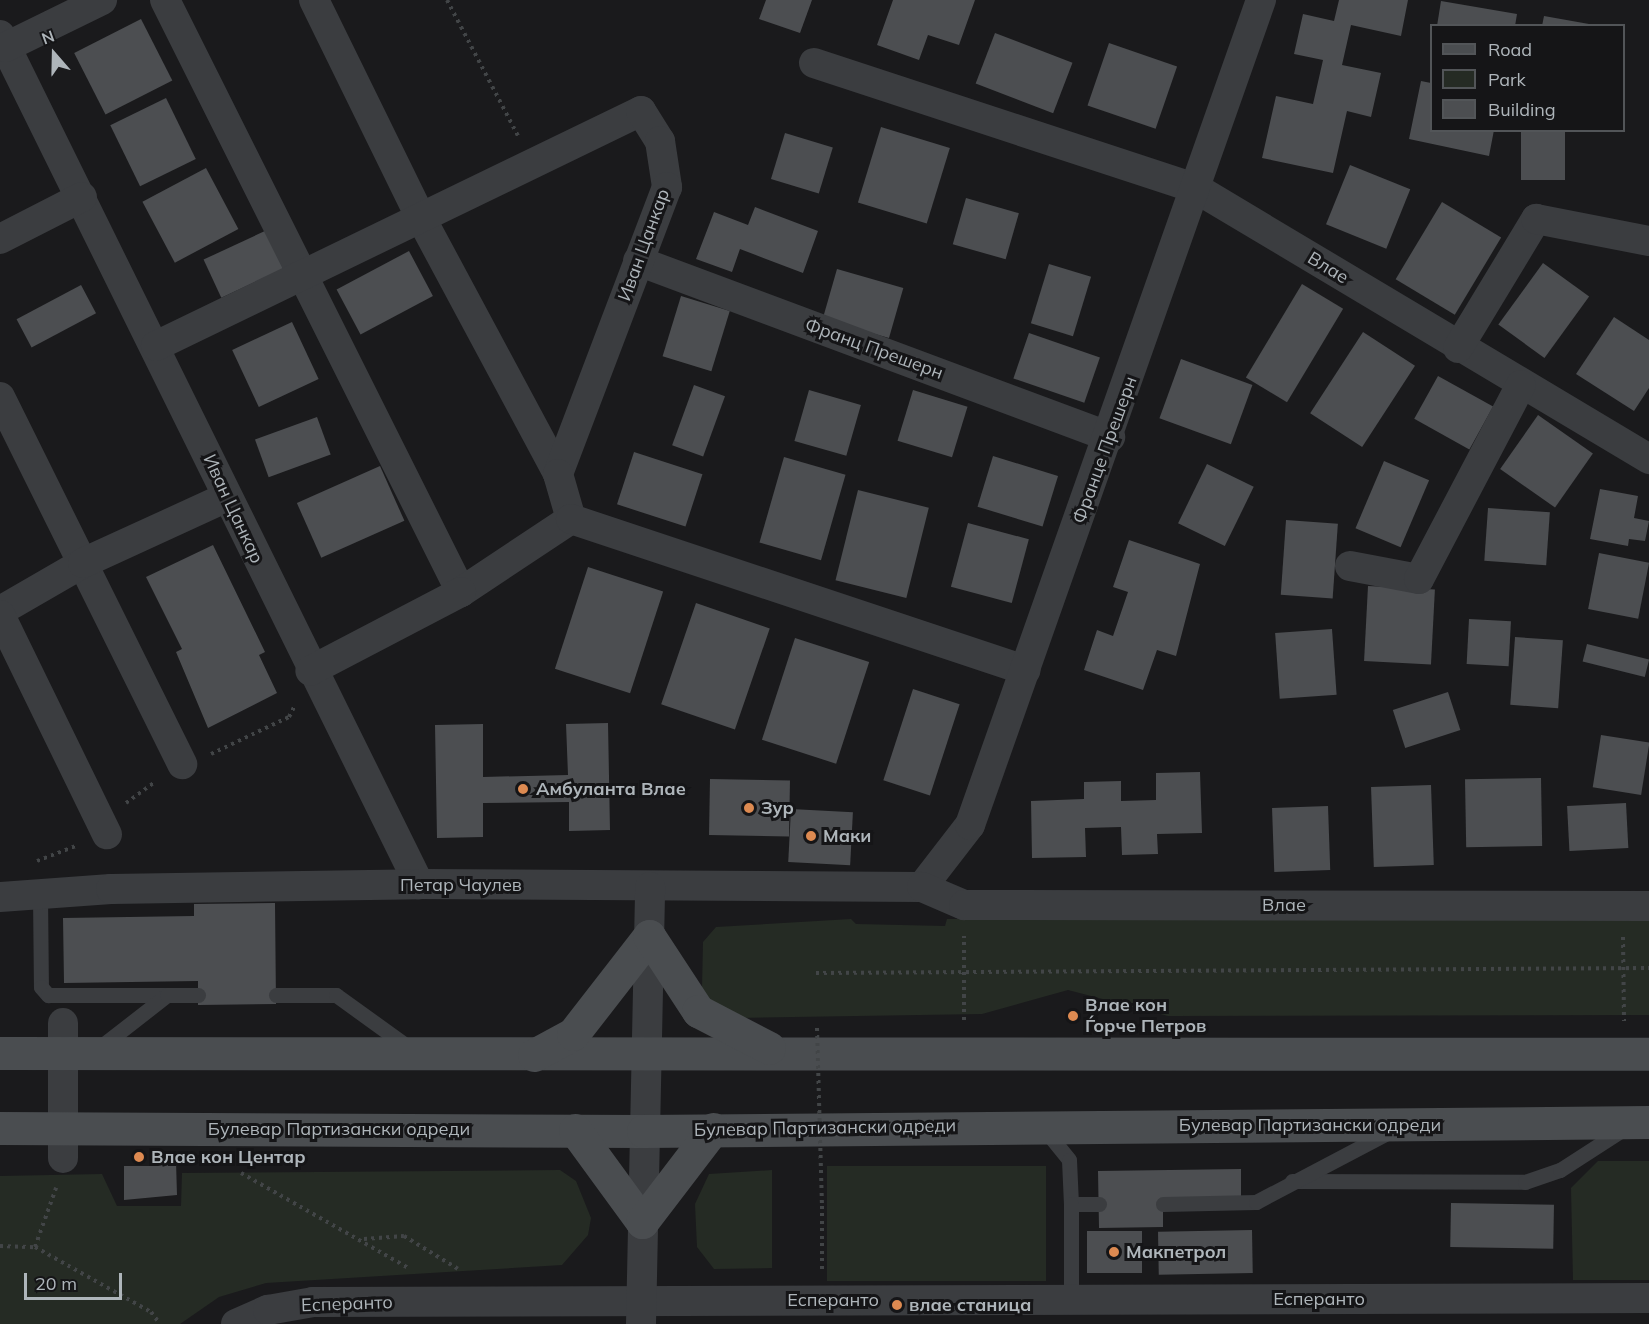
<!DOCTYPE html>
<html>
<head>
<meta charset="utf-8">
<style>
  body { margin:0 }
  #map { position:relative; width:1649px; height:1324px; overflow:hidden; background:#1a1a1c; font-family:Mulish,sans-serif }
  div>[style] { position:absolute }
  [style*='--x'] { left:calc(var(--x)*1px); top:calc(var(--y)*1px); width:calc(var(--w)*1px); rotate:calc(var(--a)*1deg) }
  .green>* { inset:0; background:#252b24; transform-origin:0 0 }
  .building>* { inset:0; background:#4c4e51; transform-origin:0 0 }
  .path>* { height:4px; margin-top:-2px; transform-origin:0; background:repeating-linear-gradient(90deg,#424547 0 3px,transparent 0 7.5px) }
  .lane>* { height:15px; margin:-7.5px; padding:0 7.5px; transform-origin:7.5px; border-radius:7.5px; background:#3b3d40 }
  .street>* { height:30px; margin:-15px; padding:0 15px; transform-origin:15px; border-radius:15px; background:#3b3d40 }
  .secondary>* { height:33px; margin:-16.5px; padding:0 16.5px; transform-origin:16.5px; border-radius:16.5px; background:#4a4d50 }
  .path-bridge>* { height:4px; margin-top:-2px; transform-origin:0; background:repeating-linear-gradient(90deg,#424547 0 3px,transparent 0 7.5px) }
  .dots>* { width:16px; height:16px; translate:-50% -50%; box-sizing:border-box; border:3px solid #151517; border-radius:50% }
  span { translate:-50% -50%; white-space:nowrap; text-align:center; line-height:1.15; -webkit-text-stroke:6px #151517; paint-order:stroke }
  .street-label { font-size:18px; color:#aeb5ba }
  .poi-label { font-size:18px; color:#aeb5ba; font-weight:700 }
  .left { translate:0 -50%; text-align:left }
  .legend { position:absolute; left:1430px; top:24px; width:195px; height:108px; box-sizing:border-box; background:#151517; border:2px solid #525558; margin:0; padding:8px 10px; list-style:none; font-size:18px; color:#aeb5ba }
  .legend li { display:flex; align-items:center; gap:12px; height:30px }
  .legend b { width:30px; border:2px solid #525558 }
  .north { position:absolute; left:24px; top:24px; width:60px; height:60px; -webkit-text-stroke:4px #151517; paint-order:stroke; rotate:340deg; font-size:16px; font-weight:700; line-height:24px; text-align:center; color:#aeb5ba }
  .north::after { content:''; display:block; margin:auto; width:21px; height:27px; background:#aeb5ba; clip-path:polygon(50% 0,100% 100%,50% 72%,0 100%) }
  .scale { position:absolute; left:24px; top:1273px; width:98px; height:27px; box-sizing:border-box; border:3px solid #aeb5ba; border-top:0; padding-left:8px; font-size:18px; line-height:21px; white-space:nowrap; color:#aeb5ba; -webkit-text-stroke:4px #151517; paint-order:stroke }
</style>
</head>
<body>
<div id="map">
  <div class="green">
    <i style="clip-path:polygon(851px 919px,856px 924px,945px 926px,947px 919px,1649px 920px,1649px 1015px,1168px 1016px,1068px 990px,982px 1014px,737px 1018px,709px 1000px,702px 988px,703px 942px,716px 927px)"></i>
    <i style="clip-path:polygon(1598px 1161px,1649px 1161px,1649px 1280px,1573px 1280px,1571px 1188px)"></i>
    <i style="left:1046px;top:1166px;width:115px;height:219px;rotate:90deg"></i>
    <i style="clip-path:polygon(560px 1170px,576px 1181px,591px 1218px,588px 1235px,562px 1265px,266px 1283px,219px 1297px,180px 1324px,0 1324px,0 1176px,102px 1174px,117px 1206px,181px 1206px,182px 1173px)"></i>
    <i style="clip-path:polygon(772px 1170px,772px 1268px,714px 1269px,697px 1247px,695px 1204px,709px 1174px)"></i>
  </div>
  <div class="building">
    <i style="clip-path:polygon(766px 0,812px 0,800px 33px,759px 19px)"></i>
    <i style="clip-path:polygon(893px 0,975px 0,959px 45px,928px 35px,919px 60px,877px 45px)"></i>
    <i style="clip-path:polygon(1339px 0,1408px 0,1401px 36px,1351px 25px,1342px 65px,1381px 73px,1371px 117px,1347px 111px,1333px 173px,1262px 158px,1276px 96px,1313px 104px,1323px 60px,1294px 54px,1303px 14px,1334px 21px)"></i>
    <i style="clip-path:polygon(1441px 1px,1517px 14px,1515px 26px,1437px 26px)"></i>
    <i style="clip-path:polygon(1544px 16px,1589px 24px,1589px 26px,1542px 26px)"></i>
    <i style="left:141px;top:19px;width:69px;height:75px;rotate:63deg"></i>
    <i style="left:995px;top:33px;width:83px;height:54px;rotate:21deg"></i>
    <i style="left:1109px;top:43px;width:72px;height:66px;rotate:19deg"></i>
    <i style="clip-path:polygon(1421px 81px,1431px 83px,1431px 130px,1494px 130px,1489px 156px,1409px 139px)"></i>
    <i style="left:166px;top:98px;width:68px;height:62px;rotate:64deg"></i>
    <i style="left:881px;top:127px;width:72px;height:79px;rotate:17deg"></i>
    <i style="left:1521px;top:130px;width:44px;height:50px"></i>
    <i style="left:785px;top:133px;width:50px;height:48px;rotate:17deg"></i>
    <i style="left:1350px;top:165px;width:65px;height:64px;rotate:22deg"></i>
    <i style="left:206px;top:168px;width:69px;height:72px;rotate:62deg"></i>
    <i style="left:966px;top:198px;width:55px;height:48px;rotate:16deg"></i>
    <i style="left:1442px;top:202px;width:69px;height:90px;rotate:31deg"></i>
    <i style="clip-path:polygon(755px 207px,818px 231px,803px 273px,740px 249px,732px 272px,696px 259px,714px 212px,748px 225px)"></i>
    <i style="left:267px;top:230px;width:42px;height:70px;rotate:65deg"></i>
    <i style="left:409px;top:251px;width:51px;height:82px;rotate:62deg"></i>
    <i style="left:1543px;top:263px;width:57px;height:76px;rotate:36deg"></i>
    <i style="left:1049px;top:264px;width:44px;height:62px;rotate:17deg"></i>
    <i style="left:837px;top:269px;width:69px;height:52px;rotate:16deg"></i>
    <i style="left:1302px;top:284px;width:48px;height:109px;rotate:31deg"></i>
    <i style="left:81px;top:285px;width:32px;height:73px;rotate:62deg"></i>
    <i style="left:681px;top:296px;width:51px;height:63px;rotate:17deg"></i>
    <i style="clip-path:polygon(1614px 317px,1649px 340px,1649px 388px,1634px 411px,1576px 374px)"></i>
    <i style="left:292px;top:322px;width:63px;height:66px;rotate:65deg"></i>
    <i style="left:1363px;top:332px;width:62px;height:97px;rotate:33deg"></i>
    <i style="left:1029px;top:333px;width:75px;height:48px;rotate:19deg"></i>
    <i style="left:1181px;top:359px;width:76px;height:63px;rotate:20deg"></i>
    <i style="left:1438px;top:376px;width:63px;height:49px;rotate:29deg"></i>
    <i style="left:694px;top:385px;width:33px;height:64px;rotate:20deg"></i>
    <i style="left:809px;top:390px;width:54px;height:53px;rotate:16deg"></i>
    <i style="left:913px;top:390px;width:57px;height:53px;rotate:17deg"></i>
    <i style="left:1538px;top:415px;width:67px;height:66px;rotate:35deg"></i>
    <i style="left:317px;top:417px;width:40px;height:66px;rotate:70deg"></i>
    <i style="left:634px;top:452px;width:72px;height:55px;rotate:18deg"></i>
    <i style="left:993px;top:456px;width:68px;height:53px;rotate:17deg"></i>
    <i style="left:784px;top:457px;width:64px;height:89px;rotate:16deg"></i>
    <i style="left:1384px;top:461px;width:49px;height:73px;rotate:23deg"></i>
    <i style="left:1207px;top:464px;width:52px;height:66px;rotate:26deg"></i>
    <i style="left:380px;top:466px;width:60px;height:91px;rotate:66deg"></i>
    <i style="clip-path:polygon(1600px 489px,1638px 496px,1634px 518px,1649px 521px,1645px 541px,1629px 539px,1628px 546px,1590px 539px)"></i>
    <i style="left:858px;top:490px;width:73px;height:93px;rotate:14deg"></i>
    <i style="left:1488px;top:508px;width:62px;height:53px;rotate:4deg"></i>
    <i style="left:1286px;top:520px;width:52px;height:75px;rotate:4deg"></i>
    <i style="left:968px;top:523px;width:63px;height:66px;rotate:15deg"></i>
    <i style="clip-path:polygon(1129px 540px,1200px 564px,1176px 656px,1157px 650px,1143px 690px,1084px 670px,1097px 630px,1113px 636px,1128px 592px,1113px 587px)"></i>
    <i style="clip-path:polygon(213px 545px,265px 652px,259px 655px,277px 693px,208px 728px,176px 652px,182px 649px,146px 577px)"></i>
    <i style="left:1599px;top:553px;width:51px;height:57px;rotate:11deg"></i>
    <i style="left:588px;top:567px;width:79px;height:107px;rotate:18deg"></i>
    <i style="left:1368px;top:586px;width:67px;height:75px;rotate:3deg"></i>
    <i style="left:696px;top:603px;width:78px;height:107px;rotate:19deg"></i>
    <i style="left:1469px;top:619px;width:42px;height:45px;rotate:3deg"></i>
    <i style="left:1332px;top:629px;width:66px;height:57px;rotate:86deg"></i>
    <i style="left:1515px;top:637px;width:48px;height:68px;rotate:4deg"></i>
    <i style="left:795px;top:638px;width:78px;height:107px;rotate:18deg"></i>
    <i style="left:1587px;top:644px;width:64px;height:18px;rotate:14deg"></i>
    <i style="left:913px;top:689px;width:49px;height:96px;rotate:18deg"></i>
    <i style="left:1448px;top:692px;width:40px;height:58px;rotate:72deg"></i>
    <i style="clip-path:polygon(608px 723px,610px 830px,569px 831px,569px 802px,483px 803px,483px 837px,437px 838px,435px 725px,483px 724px,483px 777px,568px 775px,566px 724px)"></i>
    <i style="left:1601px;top:735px;width:49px;height:53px;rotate:9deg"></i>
    <i style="clip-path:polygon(1200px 772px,1202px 833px,1157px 834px,1158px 854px,1122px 855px,1121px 827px,1085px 828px,1086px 857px,1032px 858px,1031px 801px,1084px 799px,1084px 782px,1121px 781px,1121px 801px,1156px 800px,1156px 773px)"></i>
    <i style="left:1541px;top:778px;width:68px;height:76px;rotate:89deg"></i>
    <i style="left:710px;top:779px;width:80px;height:56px;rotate:1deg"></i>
    <i style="left:1431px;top:785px;width:80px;height:60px;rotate:88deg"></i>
    <i style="left:1626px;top:803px;width:45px;height:59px;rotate:87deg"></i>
    <i style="left:1328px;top:806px;width:64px;height:56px;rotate:88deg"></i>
    <i style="left:791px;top:809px;width:62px;height:53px;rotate:3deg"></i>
    <i style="clip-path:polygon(275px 903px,276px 1004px,198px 1005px,198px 981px,64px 983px,63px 918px,194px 916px,194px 904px)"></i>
    <i style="clip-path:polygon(156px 1161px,176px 1161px,177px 1195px,124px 1200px,124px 1166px,156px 1166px)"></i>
    <i style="clip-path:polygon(1241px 1169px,1241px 1201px,1163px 1203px,1163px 1227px,1099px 1228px,1098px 1171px)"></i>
    <i style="left:1451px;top:1203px;width:103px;height:44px;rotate:1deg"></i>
    <i style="left:1252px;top:1230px;width:43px;height:94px;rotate:89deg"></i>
    <i style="left:1142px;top:1231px;width:42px;height:55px;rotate:90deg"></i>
  </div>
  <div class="path">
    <i style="--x:447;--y:0;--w:153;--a:62.4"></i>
    <i style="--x:211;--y:754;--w:86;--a:-25.4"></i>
    <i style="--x:289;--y:717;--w:13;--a:-63"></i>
    <i style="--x:126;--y:803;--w:37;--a:-36"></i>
    <i style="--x:37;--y:861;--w:44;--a:-21.3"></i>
    <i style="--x:1623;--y:937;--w:84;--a:89.3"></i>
    <i style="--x:816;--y:973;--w:833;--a:-0.34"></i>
    <i style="--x:964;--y:1020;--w:84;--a:-90"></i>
    <i style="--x:241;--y:1173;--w:194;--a:29.6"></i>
    <i style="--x:822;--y:1206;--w:65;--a:90"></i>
    <i style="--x:364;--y:1239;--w:40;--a:-4.3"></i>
    <i style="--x:404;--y:1236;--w:63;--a:31.4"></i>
    <i style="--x:0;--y:1246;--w:35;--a:2"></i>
    <i style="--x:35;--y:1247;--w:133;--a:29.3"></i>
    <i style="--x:151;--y:1312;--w:15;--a:53"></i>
    <i style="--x:35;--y:1247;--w:63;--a:-70.4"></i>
  </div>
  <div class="lane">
    <i style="--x:40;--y:895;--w:92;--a:89.4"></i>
    <i style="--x:41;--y:987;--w:11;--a:49"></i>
    <i style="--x:48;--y:995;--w:119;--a:0"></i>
    <i style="--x:276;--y:995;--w:60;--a:0"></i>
    <i style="--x:336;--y:995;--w:92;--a:35.8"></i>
    <i style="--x:99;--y:1048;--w:86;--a:-37.9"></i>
    <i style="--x:167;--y:995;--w:31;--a:0"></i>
    <i style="--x:1045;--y:1130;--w:38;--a:51"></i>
    <i style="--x:1069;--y:1160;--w:44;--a:87.4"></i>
    <i style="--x:1071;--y:1204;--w:28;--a:0"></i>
    <i style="--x:1292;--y:1181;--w:233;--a:0.2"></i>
    <i style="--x:1525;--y:1182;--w:37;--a:-19"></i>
    <i style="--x:1560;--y:1170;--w:77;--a:-32.9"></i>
    <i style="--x:1163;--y:1204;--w:93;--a:-1.2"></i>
    <i style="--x:1256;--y:1202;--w:150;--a:-27.8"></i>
    <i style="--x:1071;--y:1300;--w:96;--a:-90"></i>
  </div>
  <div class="street">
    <i style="--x:165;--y:0;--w:662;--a:63.43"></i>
    <i style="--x:314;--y:0;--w:243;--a:63.9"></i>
    <i style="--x:421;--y:218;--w:290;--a:61.8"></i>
    <i style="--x:0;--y:35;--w:947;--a:63.73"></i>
    <i style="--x:6;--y:47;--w:107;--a:-26.1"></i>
    <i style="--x:814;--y:63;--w:403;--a:18.2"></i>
    <i style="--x:1197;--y:189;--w:527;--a:30.85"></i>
    <i style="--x:0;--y:239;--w:92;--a:-27.1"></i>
    <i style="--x:638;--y:261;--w:504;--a:20.45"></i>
    <i style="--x:156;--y:346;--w:539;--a:-25.85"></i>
    <i style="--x:641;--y:111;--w:36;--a:58"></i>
    <i style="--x:660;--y:141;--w:47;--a:81.3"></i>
    <i style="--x:667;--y:187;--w:307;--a:110.8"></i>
    <i style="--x:558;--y:474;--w:47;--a:73.9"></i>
    <i style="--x:571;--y:519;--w:132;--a:146.4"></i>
    <i style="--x:461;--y:592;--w:170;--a:152.4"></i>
    <i style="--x:1458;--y:348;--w:151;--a:-58.8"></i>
    <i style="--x:1536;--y:219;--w:115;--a:11"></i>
    <i style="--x:0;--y:397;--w:410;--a:63.6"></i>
    <i style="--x:571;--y:519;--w:479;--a:18.4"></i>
    <i style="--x:1350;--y:566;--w:70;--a:10.7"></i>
    <i style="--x:1419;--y:579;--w:219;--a:-62.3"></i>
    <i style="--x:0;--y:611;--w:96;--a:-30"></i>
    <i style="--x:83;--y:563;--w:158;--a:-24.6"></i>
    <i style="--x:0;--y:615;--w:244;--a:64"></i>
    <i style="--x:922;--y:887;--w:78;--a:-52.3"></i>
    <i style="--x:970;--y:825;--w:875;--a:-70.57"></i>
    <i style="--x:0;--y:897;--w:111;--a:-4.1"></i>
    <i style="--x:111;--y:889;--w:308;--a:-0.9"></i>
    <i style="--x:419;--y:884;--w:503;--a:0.34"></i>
    <i style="--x:922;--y:887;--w:46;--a:23.2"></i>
    <i style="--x:964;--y:905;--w:685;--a:0.08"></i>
    <i style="--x:63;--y:1023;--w:135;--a:90"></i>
    <i style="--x:236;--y:1324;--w:35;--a:-24"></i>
    <i style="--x:268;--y:1310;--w:46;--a:-10.1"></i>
    <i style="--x:313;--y:1302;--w:1336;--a:-0.17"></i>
    <i style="--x:641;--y:1324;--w:437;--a:-88.8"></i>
  </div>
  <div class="secondary">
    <i style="--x:0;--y:1053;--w:1649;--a:0.03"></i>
    <i style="--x:534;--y:1055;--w:44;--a:-28.3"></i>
    <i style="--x:573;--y:1034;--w:124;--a:-52.2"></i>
    <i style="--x:649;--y:936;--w:90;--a:56.8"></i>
    <i style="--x:698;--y:1011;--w:80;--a:27.5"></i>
    <i style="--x:0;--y:1128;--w:643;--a:0.27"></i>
    <i style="--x:643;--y:1131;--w:1006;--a:-0.51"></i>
    <i style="--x:575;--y:1130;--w:114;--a:53.9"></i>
    <i style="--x:642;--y:1222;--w:117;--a:-52.6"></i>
  </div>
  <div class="path-bridge">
    <i style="--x:817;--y:1028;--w:178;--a:88.4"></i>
  </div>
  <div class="dots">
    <i style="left:523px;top:789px;background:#dd8a51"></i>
    <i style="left:749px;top:808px;background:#dd8a51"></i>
    <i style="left:811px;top:836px;background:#dd8a51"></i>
    <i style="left:1073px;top:1016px;background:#dd8a51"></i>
    <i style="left:139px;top:1157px;background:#dd8a51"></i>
    <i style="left:1114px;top:1252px;background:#dd8a51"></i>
    <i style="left:897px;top:1305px;background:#dd8a51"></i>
  </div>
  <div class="street-label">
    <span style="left:644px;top:245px;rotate:-70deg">Иван Цанкар</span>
    <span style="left:1328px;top:268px;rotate:31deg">Влае</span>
    <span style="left:874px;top:349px;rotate:20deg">Франц Прешерн</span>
    <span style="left:1105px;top:450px;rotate:-70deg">Францe Прешерн</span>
    <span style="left:233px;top:509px;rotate:65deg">Иван Цанкар</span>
    <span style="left:461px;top:885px">Петар Чаулев</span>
    <span style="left:1284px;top:905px">Влае</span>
    <span style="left:1310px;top:1125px">Булевар Партизански одреди</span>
    <span style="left:825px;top:1128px;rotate:-1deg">Булевар Партизански одреди</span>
    <span style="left:339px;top:1129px">Булевар Партизански одреди</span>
    <span style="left:1319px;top:1299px">Есперанто</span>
    <span style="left:833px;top:1300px">Есперанто</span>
    <span style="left:347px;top:1304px;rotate:-2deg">Есперанто</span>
  </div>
  <div class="poi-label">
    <span class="left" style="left:536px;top:789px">Амбуланта Влае</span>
    <span class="left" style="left:761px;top:808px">Зур</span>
    <span class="left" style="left:823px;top:836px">Маки</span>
    <span class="left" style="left:1085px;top:1016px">Влае кон<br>Ѓорче Петров</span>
    <span class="left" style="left:151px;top:1157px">Влае кон Центар</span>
    <span class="left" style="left:1126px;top:1252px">Макпетрол</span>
    <span class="left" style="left:909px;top:1305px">влае станица</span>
  </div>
  <ul class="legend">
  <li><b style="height:8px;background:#4a4d50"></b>Road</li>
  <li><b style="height:16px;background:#252b24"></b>Park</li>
  <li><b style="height:16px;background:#4c4e51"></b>Building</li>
  </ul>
  <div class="north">N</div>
  <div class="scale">20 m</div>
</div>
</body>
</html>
